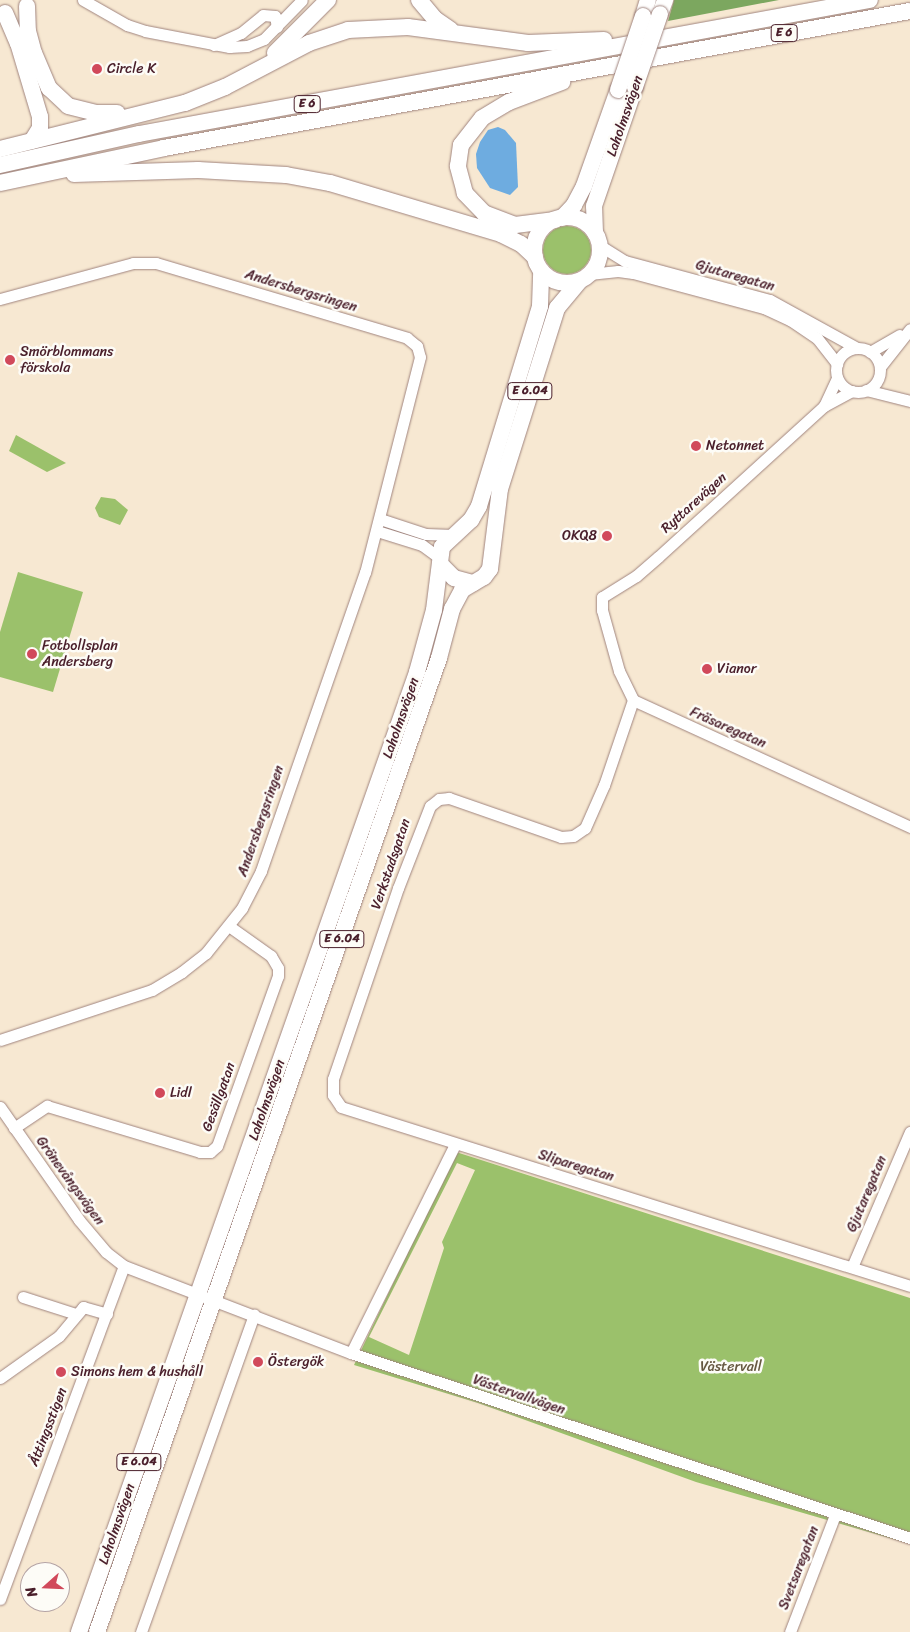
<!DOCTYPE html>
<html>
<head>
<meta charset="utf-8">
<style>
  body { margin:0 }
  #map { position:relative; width:910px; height:1632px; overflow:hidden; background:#f7e8d2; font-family:Sriracha,sans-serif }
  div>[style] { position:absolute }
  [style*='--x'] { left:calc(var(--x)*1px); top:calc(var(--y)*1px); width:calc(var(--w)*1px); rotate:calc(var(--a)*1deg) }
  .green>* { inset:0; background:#9bc16b }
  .round { border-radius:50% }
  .forest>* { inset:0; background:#7ca75f }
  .water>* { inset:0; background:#6eace0 }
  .roads { filter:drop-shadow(0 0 1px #a0847e) drop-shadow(0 0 1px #a0847e) }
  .minor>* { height:11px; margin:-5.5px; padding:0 5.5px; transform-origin:5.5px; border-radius:5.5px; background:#fff }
  .minor>.ring { margin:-5.5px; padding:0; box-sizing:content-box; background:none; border:11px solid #fff; border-radius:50% }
  .highway>* { height:16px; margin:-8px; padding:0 8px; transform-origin:8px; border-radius:8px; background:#fff }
  .highway>.ring { margin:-8px; padding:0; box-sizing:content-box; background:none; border:16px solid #fff; border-radius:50% }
  .bridges { filter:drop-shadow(0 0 1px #a0847e) drop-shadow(0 0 1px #a0847e) }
  .highway-bridge>* { height:16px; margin:-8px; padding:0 8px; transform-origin:8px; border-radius:8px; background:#fff }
  .dots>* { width:14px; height:14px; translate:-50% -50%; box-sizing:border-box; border:2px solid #fdfcf7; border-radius:50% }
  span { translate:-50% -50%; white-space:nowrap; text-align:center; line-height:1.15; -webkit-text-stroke:5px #fdfcf7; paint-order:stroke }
  .shield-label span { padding:1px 4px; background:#fdfcf7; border:1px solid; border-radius:4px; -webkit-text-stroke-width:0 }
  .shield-label { font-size:12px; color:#4a1f2b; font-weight:700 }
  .poi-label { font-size:14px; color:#4a1f2b }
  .left { translate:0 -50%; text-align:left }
  .right { translate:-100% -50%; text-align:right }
  .street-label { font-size:14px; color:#4a1f2b }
  .park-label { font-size:14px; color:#665841 }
  .north { position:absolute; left:20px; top:1562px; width:50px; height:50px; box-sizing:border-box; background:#fdfcf7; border:1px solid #b5a4a5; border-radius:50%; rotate:250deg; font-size:14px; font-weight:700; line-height:20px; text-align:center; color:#4a1f2b }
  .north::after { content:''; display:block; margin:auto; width:18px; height:22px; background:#d1495b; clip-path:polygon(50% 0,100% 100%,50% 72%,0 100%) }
</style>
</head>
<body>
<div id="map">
  <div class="green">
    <i class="round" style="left:543px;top:226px;width:48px;height:48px"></i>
    <i style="clip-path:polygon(16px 435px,66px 463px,47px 472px,9px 451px)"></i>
    <i style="clip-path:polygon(101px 497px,115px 499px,128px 510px,120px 525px,99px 517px,95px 508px)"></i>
    <i style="clip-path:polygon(18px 572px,83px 592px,53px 692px,0 677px,0 632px)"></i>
    <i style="clip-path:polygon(evenodd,456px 1152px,910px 1298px,910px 1544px,696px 1482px,478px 1403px,354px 1365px,456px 1152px,457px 1163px,475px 1170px,442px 1242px,444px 1248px,409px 1355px,369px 1337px,457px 1163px)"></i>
  </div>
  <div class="forest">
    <i style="clip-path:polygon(674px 0,779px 0,668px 21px)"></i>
  </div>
  <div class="water">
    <i style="clip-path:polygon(498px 127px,505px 130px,516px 143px,518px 187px,510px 195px,490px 188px,477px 168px,476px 154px,480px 142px,488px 130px)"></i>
  </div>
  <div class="roads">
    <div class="minor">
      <i style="--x:83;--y:0;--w:51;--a:29.6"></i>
      <i style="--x:127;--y:25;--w:19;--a:18"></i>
      <i style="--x:145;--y:31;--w:86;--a:10.8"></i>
      <i style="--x:229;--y:47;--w:18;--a:-3"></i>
      <i style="--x:247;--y:46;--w:18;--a:-22"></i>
      <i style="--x:264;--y:39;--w:54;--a:-45.7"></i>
      <i style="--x:214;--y:45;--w:30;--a:-24"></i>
      <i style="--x:241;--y:33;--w:28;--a:-39"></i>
      <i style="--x:263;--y:15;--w:12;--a:5"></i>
      <i style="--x:275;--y:16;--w:11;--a:80"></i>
      <i style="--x:599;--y:245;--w:31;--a:32"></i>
      <i style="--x:625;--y:261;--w:150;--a:15.1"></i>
      <i style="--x:770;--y:300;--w:99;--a:28.9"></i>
      <i style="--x:589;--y:274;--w:29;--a:-6"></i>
      <i style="--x:618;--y:271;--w:15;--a:8"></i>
      <i style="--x:633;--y:273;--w:136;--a:15"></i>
      <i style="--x:764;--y:308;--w:29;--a:25"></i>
      <i style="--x:790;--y:320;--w:32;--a:34"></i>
      <i style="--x:817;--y:338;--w:33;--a:52"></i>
      <i style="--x:0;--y:299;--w:138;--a:-15.1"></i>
      <i style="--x:133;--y:263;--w:23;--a:0"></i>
      <i style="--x:156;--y:263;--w:262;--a:16.6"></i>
      <i style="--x:407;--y:338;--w:13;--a:39"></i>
      <i style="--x:417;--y:346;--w:11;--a:75"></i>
      <i style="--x:420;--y:357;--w:222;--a:104.3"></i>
      <i style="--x:365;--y:572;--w:317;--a:109.2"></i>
      <i style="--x:261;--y:871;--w:42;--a:117.2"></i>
      <i style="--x:242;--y:908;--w:58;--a:128.7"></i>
      <i style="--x:206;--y:953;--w:31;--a:142"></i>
      <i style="--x:182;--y:972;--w:35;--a:149"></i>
      <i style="--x:152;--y:990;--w:160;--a:161.8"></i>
      <i class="ring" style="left:836px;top:348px;width:33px;height:33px"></i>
      <i style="--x:870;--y:352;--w:34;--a:-30"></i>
      <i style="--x:880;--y:367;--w:48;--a:-51.7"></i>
      <i style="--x:866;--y:390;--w:45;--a:14"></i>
      <i style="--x:852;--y:391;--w:32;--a:152"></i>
      <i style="--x:824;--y:406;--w:224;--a:137.7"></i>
      <i style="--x:658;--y:557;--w:29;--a:139"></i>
      <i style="--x:636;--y:576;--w:40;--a:148"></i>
      <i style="--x:602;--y:597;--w:13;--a:90"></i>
      <i style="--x:602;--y:610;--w:63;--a:74.4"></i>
      <i style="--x:619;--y:671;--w:32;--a:64"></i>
      <i style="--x:633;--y:700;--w:305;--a:24.6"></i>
      <i style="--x:824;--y:406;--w:31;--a:-65"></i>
      <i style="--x:380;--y:519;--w:48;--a:18.1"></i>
      <i style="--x:426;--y:534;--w:27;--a:2"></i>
      <i style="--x:377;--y:531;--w:47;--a:17.3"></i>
      <i style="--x:422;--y:545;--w:22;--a:36"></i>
      <i style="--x:633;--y:700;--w:90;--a:108.8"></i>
      <i style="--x:604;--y:785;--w:47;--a:113.8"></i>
      <i style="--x:585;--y:828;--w:14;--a:146"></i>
      <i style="--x:573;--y:836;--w:12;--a:175"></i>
      <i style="--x:561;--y:837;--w:119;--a:-160.8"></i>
      <i style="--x:449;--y:798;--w:10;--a:174"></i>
      <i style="--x:439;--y:799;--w:11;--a:142"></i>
      <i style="--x:430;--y:806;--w:88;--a:111.3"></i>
      <i style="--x:398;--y:888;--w:202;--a:108.8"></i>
      <i style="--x:333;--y:1079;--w:16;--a:90"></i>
      <i style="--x:333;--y:1095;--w:14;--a:56"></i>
      <i style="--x:341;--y:1107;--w:596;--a:17.46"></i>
      <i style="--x:0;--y:1107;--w:138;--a:55"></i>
      <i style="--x:79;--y:1220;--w:42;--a:49.8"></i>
      <i style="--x:106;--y:1252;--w:23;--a:38"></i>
      <i style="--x:124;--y:1266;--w:243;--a:21"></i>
      <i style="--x:351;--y:1353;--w:589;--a:18.31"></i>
      <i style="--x:14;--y:1128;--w:40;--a:-34"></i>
      <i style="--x:47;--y:1106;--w:160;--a:16.7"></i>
      <i style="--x:200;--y:1152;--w:10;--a:0"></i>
      <i style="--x:210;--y:1152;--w:9;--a:-41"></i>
      <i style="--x:217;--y:1146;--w:181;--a:-70.3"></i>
      <i style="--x:278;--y:976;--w:8;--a:-90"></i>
      <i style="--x:278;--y:968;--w:14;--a:-120"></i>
      <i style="--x:271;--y:956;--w:50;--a:-144.7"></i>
      <i style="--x:852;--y:1267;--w:147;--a:-66.8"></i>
      <i style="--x:23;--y:1297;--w:56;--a:17.8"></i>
      <i style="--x:351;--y:1353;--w:233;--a:-63.5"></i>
      <i style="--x:0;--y:1378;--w:72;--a:-35.4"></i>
      <i style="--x:59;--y:1336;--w:38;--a:-50"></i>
      <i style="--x:83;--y:1307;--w:25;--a:16"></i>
      <i style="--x:0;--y:1599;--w:355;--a:-69.6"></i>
      <i style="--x:141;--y:1632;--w:337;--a:-70.4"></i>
      <i style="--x:790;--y:1632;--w:125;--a:-69"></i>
    </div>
    <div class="highway">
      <i style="--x:419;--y:0;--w:25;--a:50"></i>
      <i style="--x:435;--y:19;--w:19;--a:35"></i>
      <i style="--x:27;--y:6;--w:25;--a:88"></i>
      <i style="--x:28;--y:31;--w:23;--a:75"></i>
      <i style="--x:34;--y:53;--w:38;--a:67"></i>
      <i style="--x:49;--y:88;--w:26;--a:43"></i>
      <i style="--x:68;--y:106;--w:29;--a:14"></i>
      <i style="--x:96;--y:113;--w:21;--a:0"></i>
      <i style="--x:5;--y:13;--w:33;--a:67"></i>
      <i style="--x:18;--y:43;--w:77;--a:73.4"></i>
      <i style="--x:40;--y:117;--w:11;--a:90"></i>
      <i style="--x:40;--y:128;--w:15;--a:122"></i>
      <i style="--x:660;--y:14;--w:15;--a:-70"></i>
      <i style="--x:643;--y:16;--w:17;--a:-73"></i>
      <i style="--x:275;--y:53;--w:75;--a:-45"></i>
      <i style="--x:0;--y:149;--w:191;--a:-14"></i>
      <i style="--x:185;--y:103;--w:43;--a:-21.8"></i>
      <i style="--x:225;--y:87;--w:95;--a:-27.6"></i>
      <i style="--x:309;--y:43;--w:41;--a:-18.4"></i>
      <i style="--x:348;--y:30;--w:60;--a:-2.9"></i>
      <i style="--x:408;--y:27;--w:121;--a:7.6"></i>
      <i style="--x:528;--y:43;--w:76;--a:-2.3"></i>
      <i style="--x:0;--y:165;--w:142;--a:-12.6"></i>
      <i style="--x:139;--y:134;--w:743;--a:-10.39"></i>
      <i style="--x:74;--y:174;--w:124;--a:-1.8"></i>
      <i style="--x:198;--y:170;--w:88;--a:3.3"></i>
      <i style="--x:286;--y:175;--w:45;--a:10.3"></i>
      <i style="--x:330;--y:183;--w:178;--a:16.6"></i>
      <i style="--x:501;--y:234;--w:22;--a:27"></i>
      <i style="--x:521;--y:244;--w:19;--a:43"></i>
      <i style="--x:0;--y:183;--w:168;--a:-12"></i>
      <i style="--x:164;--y:148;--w:758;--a:-10.41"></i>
      <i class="ring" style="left:534px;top:217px;width:50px;height:50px"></i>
      <i style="--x:562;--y:218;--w:18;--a:-47"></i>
      <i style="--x:574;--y:205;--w:21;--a:-62"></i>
      <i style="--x:584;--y:186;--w:102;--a:-70.5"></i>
      <i style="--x:555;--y:220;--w:40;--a:172.9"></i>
      <i style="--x:515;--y:225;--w:33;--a:-159"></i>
      <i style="--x:484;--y:213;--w:28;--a:-134"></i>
      <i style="--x:465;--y:193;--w:28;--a:-105"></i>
      <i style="--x:458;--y:166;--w:21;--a:-82"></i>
      <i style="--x:461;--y:145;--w:34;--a:-52"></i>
      <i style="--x:482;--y:118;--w:31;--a:-31"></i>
      <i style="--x:509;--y:102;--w:57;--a:-20.7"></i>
      <i style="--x:595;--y:233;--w:27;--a:-92"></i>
      <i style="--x:594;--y:206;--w:126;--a:-71"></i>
      <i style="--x:440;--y:564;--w:20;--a:45"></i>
      <i style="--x:454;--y:578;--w:20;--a:15"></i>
      <i style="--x:79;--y:1632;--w:1018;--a:-70.6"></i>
      <i style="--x:417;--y:672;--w:64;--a:-74.7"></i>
      <i style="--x:434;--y:610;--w:64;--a:-82.8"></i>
      <i style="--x:442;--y:547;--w:40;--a:-43"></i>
      <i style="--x:471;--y:520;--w:16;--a:-60"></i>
      <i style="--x:479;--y:506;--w:209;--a:-73"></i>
      <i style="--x:540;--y:306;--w:35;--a:-88"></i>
      <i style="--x:97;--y:1632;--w:1032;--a:-70.65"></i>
      <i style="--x:439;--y:658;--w:51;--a:-75.1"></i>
      <i style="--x:452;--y:609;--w:21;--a:-62"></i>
      <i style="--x:462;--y:590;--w:26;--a:-31"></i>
      <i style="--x:484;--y:577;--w:10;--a:-53"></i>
      <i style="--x:490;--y:569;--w:81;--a:-82.9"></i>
      <i style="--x:500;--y:489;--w:190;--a:-72.5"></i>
      <i style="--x:557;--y:308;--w:35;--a:-50"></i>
    </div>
  </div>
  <div class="bridges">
    <div class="highway-bridge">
      <i style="--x:635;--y:87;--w:77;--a:-71.1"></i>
      <i style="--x:618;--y:90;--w:78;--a:-71.3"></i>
    </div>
  </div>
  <div class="dots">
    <i style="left:97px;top:69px;background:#d1495b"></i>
    <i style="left:10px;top:360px;background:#d1495b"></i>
    <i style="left:696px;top:446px;background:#d1495b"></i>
    <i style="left:607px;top:536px;background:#d1495b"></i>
    <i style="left:32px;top:654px;background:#d1495b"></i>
    <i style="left:707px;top:669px;background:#d1495b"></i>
    <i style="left:160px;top:1093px;background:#d1495b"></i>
    <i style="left:258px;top:1362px;background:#d1495b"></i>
    <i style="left:61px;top:1372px;background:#d1495b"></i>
  </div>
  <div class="shield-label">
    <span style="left:784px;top:33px">E 6</span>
    <span style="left:307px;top:104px">E 6</span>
    <span style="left:530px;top:391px">E 6.04</span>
    <span style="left:342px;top:939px">E 6.04</span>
    <span style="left:139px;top:1462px">E 6.04</span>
  </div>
  <div class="poi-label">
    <span class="left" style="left:107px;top:69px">Circle K</span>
    <span class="left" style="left:20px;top:360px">Smörblommans<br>förskola</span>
    <span class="left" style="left:706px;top:446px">Netonnet</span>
    <span class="right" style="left:597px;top:536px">OKQ8</span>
    <span class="left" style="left:42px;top:654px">Fotbollsplan<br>Andersberg</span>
    <span class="left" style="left:717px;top:669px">Vianor</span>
    <span class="left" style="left:170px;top:1093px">Lidl</span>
    <span class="left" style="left:268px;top:1362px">Östergök</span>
    <span class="left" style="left:71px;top:1372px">Simons hem &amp; hushåll</span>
  </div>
  <div class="street-label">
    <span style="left:625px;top:116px;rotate:-71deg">Laholmsvägen</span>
    <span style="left:735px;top:276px;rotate:16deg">Gjutaregatan</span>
    <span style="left:301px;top:291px;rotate:17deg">Andersbergsringen</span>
    <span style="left:694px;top:503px;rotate:-42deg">Ryttarevägen</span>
    <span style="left:401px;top:718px;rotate:-71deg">Laholmsvägen</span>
    <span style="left:728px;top:728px;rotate:24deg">Fräsaregatan</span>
    <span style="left:261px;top:821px;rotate:-71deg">Andersbergsringen</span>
    <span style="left:391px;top:864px;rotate:-71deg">Verkstadsgatan</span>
    <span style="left:219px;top:1097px;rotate:-70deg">Gesällgatan</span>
    <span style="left:267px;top:1100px;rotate:-71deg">Laholmsvägen</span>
    <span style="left:576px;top:1166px;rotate:17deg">Sliparegatan</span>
    <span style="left:70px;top:1181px;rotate:54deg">Grönevångsvägen</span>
    <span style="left:867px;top:1194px;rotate:-67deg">Gjutaregatan</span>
    <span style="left:519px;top:1395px;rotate:19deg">Västervallvägen</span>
    <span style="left:48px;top:1427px;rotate:-69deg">Åttingsstigen</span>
    <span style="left:117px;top:1524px;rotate:-71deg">Laholmsvägen</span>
    <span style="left:799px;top:1568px;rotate:-69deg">Svetsaregatan</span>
  </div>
  <div class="park-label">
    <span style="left:731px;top:1367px">Västervall</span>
  </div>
  <div class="north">N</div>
</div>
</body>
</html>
